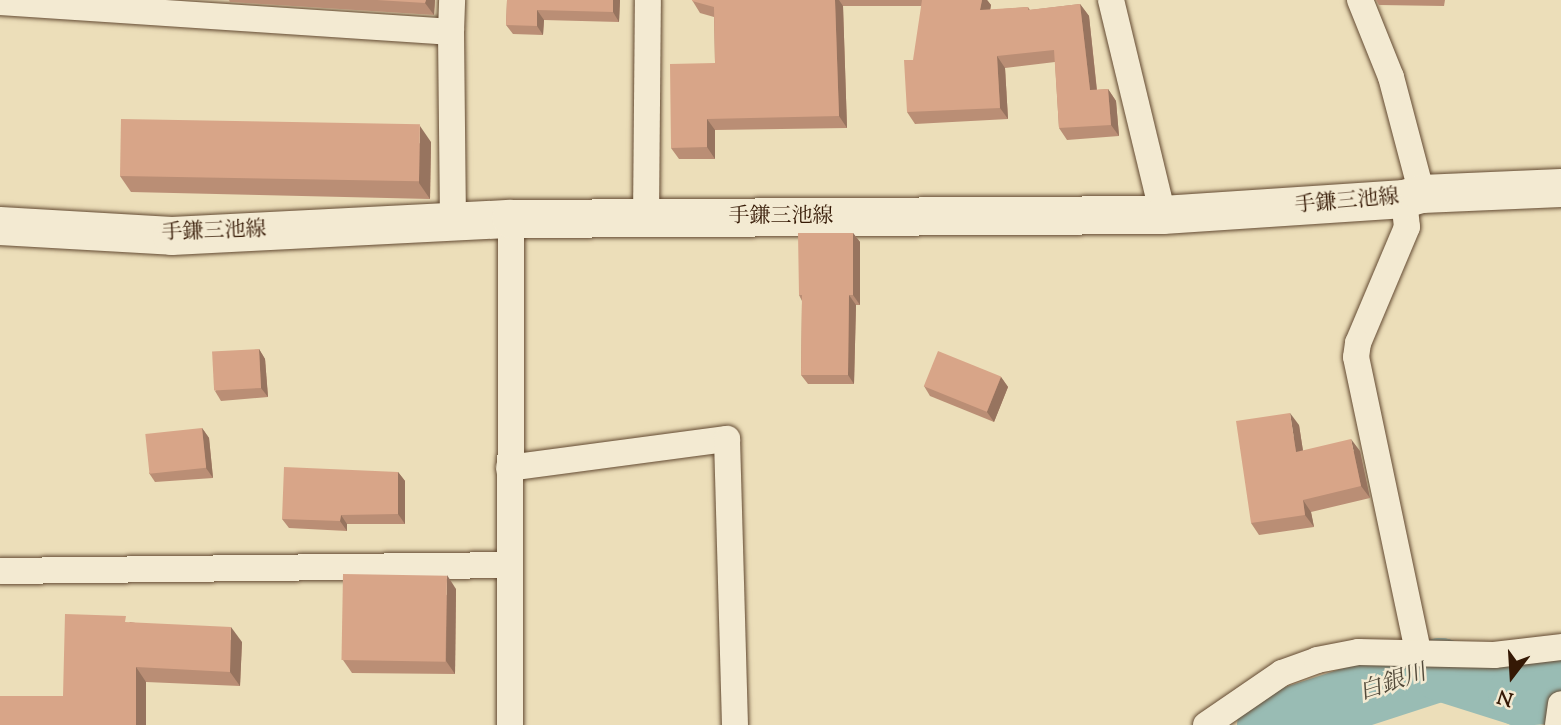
<!DOCTYPE html>
<html>
<head>
<meta charset="utf-8">
<style>
  body { margin:0 }
  #map { position:relative; width:1561px; height:725px; overflow:hidden; background:#ecdeb9; font-family:"Sorts Mill Goudy","Noto Serif JP",serif }
  div>[style] { position:absolute }
  [style*='--x'] { left:calc(var(--x)*1px); top:calc(var(--y)*1px); width:calc(var(--w)*1px); rotate:calc(var(--a)*1deg) }
  .river>* { height:63px; margin:-31.5px; padding:0 31.5px; transform-origin:31.5px; border-radius:31.5px; background:#99bcb4 }
  .roads { filter:drop-shadow(0 0 2px #634a32) drop-shadow(0 0 2px #634a32) }
  .minor>* { height:26px; margin:-13px; padding:0 13px; transform-origin:13px; border-radius:13px; background:#f3ead2 }
  .secondary>* { height:38px; margin:-19px; padding:0 19px; transform-origin:19px; border-radius:19px; background:#f3ead2 }
  .wall>* { inset:0; background:#ba8e75 }
  .shaded-wall>* { inset:0; background:#97745f }
  .building>* { inset:0; background:#d8a588; transform-origin:0 0 }
  span { translate:-50% -50%; white-space:nowrap; text-align:center; line-height:1.15; -webkit-text-stroke:5px #f3ead2; paint-order:stroke }
  .street-label { font-size:21px; color:#351905 }
  .water-label { font-size:23px; color:#534a3a; font-style:italic }
  .north { position:absolute; left:1477px; top:641px; width:70px; height:70px; -webkit-text-stroke:5px #f3ead2; paint-order:stroke; rotate:197deg; font-size:19px; font-weight:700; line-height:28px; text-align:center; color:#351905 }
  .north::after { content:''; display:block; margin:auto; width:24px; height:32px; background:#351905; clip-path:polygon(50% 0,100% 100%,50% 72%,0 100%) }
</style>
</head>
<body>
<div id="map">
  <div class="river">
    <i style="--x:1268;--y:725;--w:181;--a:-18"></i>
    <i style="--x:1440;--y:669;--w:83;--a:17.6"></i>
    <i style="--x:1519;--y:694;--w:42;--a:-4.1"></i>
  </div>
  <div class="roads">
    <div class="minor">
      <i style="--x:1111;--y:0;--w:221;--a:76.4"></i>
      <i style="--x:1360;--y:0;--w:83;--a:68.1"></i>
      <i style="--x:1391;--y:77;--w:121;--a:75.2"></i>
      <i style="--x:0;--y:2;--w:452;--a:3.8"></i>
      <i style="--x:451;--y:32;--w:191;--a:89.4"></i>
      <i style="--x:451;--y:32;--w:32;--a:-88"></i>
      <i style="--x:1404;--y:199;--w:28;--a:84"></i>
      <i style="--x:1407;--y:227;--w:126;--a:112.9"></i>
      <i style="--x:1358;--y:343;--w:14;--a:98"></i>
      <i style="--x:1356;--y:357;--w:300;--a:78.1"></i>
      <i style="--x:646;--y:218;--w:218;--a:-89.5"></i>
      <i style="--x:509;--y:468;--w:220;--a:-7.6"></i>
      <i style="--x:727;--y:439;--w:286;--a:88.4"></i>
      <i style="--x:0;--y:571;--w:510;--a:-0.67"></i>
      <i style="--x:510;--y:725;--w:506;--a:-89.89"></i>
      <i style="--x:1206;--y:725;--w:92;--a:-34.4"></i>
      <i style="--x:1282;--y:673;--w:37;--a:-20"></i>
      <i style="--x:1317;--y:660;--w:42;--a:-11"></i>
      <i style="--x:1358;--y:652;--w:136;--a:1.3"></i>
      <i style="--x:1494;--y:655;--w:67;--a:-6.8"></i>
      <i style="--x:1558;--y:725;--w:21;--a:-82"></i>
    </div>
    <div class="secondary">
      <i style="--x:0;--y:226;--w:172;--a:3.3"></i>
      <i style="--x:172;--y:236;--w:339;--a:-2.9"></i>
      <i style="--x:511;--y:219;--w:652;--a:-0.35"></i>
      <i style="--x:1163;--y:215;--w:242;--a:-3.8"></i>
      <i style="--x:1404;--y:199;--w:19;--a:-16"></i>
      <i style="--x:1422;--y:194;--w:139;--a:-2.5"></i>
    </div>
  </div>
  <div class="wall">
    <i style="clip-path:polygon(229px 0,435px 0,434px 15px,230px 2px)"></i>
    <i style="clip-path:polygon(507px 0,620px 0,619px 22px,544px 20px,543px 35px,513px 34px,506px 25px)"></i>
    <i style="clip-path:polygon(692px 0,987px 0,991px 5px,990px 10px,1028px 7px,1030px 10px,1080px 4px,1089px 16px,1097px 90px,1108px 89px,1116px 101px,1119px 136px,1067px 140px,1059px 128px,1055px 62px,1005px 68px,1008px 119px,915px 124px,907px 112px,922px 6px,843px 6px,847px 128px,715px 130px,715px 159px,679px 159px,671px 148px,715px 63px,714px 17px,700px 13px)"></i>
    <i style="clip-path:polygon(1376px 0,1445px 0,1444px 6px,1379px 5px)"></i>
    <i style="clip-path:polygon(431px 142px,430px 199px,131px 192px,120px 176px)"></i>
    <i style="clip-path:polygon(853px 233px,860px 242px,860px 305px,856px 305px,854px 384px,808px 384px,801px 375px,802px 301px,799px 295px)"></i>
    <i style="clip-path:polygon(259px 349px,265px 359px,268px 397px,221px 401px,215px 391px)"></i>
    <i style="clip-path:polygon(1001px 377px,1008px 387px,994px 422px,930px 396px,924px 386px)"></i>
    <i style="clip-path:polygon(1299px 425px,1303px 451px,1360px 451px,1370px 498px,1311px 512px,1314px 527px,1259px 535px,1251px 523px)"></i>
    <i style="clip-path:polygon(202px 428px,209px 438px,213px 478px,155px 482px,149px 473px)"></i>
    <i style="clip-path:polygon(398px 472px,405px 481px,405px 524px,347px 524px,347px 531px,289px 528px,282px 519px)"></i>
    <i style="clip-path:polygon(456px 589px,455px 674px,352px 673px,343px 660px)"></i>
    <i style="clip-path:polygon(130px 622px,242px 642px,240px 686px,146px 682px,146px 725px,0 725px,63px 696px)"></i>
  </div>
  <div class="shaded-wall">
    <i style="clip-path:polygon(426px 0,435px 0,434px 15px,425px 3px)"></i>
    <i style="clip-path:polygon(613px 0,620px 0,619px 22px,613px 12px)"></i>
    <i style="clip-path:polygon(835px 0,839px 0,843px 6px,847px 128px,839px 116px)"></i>
    <i style="clip-path:polygon(982px 0,987px 0,991px 5px,988px 22px,980px 10px)"></i>
    <i style="clip-path:polygon(1080px 4px,1089px 16px,1098px 102px,1090px 90px)"></i>
    <i style="clip-path:polygon(537px 10px,544px 20px,543px 35px,537px 26px)"></i>
    <i style="clip-path:polygon(997px 56px,1005px 68px,1008px 119px,1000px 108px)"></i>
    <i style="clip-path:polygon(1108px 89px,1116px 101px,1119px 136px,1111px 125px)"></i>
    <i style="clip-path:polygon(707px 119px,715px 130px,715px 159px,707px 147px)"></i>
    <i style="clip-path:polygon(420px 126px,431px 142px,430px 199px,419px 183px)"></i>
    <i style="clip-path:polygon(853px 233px,860px 242px,860px 305px,853px 295px)"></i>
    <i style="clip-path:polygon(849px 295px,856px 305px,854px 384px,848px 375px)"></i>
    <i style="clip-path:polygon(259px 349px,265px 359px,268px 397px,261px 388px)"></i>
    <i style="clip-path:polygon(1001px 377px,1008px 387px,994px 422px,987px 412px)"></i>
    <i style="clip-path:polygon(1290px 413px,1299px 425px,1305px 464px,1296px 452px)"></i>
    <i style="clip-path:polygon(202px 428px,209px 438px,213px 478px,206px 468px)"></i>
    <i style="clip-path:polygon(1351px 439px,1360px 451px,1370px 498px,1361px 486px)"></i>
    <i style="clip-path:polygon(398px 472px,405px 481px,405px 524px,398px 514px)"></i>
    <i style="clip-path:polygon(1303px 500px,1311px 512px,1314px 527px,1305px 515px)"></i>
    <i style="clip-path:polygon(341px 515px,347px 524px,347px 531px,340px 521px)"></i>
    <i style="clip-path:polygon(447px 575px,456px 589px,455px 674px,446px 661px)"></i>
    <i style="clip-path:polygon(231px 627px,242px 642px,240px 686px,230px 672px)"></i>
    <i style="clip-path:polygon(136px 667px,146px 682px,146px 725px,136px 725px)"></i>
  </div>
  <div class="building">
    <i style="clip-path:polygon(377px 0,426px 0,425px 3px)"></i>
    <i style="clip-path:polygon(507px 0,613px 0,613px 12px,537px 10px,537px 26px,506px 25px)"></i>
    <i style="clip-path:polygon(692px 0,835px 0,839px 116px,707px 119px,707px 147px,671px 148px,670px 64px,715px 63px,714px 7px,692px 1px)"></i>
    <i style="clip-path:polygon(922px 0,982px 0,980px 10px,1028px 7px,1028px 10px,1080px 4px,1090px 90px,1108px 89px,1111px 125px,1059px 128px,1054px 50px,997px 56px,1000px 108px,907px 112px,904px 60px,913px 60px)"></i>
    <i style="left:121px;top:119px;width:299px;height:57px;rotate:1deg"></i>
    <i style="clip-path:polygon(798px 233px,853px 233px,853px 295px,849px 295px,848px 375px,801px 375px,802px 295px,799px 295px)"></i>
    <i style="left:259px;top:349px;width:39px;height:47px;rotate:87deg"></i>
    <i style="left:938px;top:351px;width:68px;height:38px;rotate:22deg"></i>
    <i style="clip-path:polygon(1290px 413px,1296px 452px,1351px 439px,1361px 486px,1303px 500px,1305px 515px,1251px 523px,1236px 421px)"></i>
    <i style="left:202px;top:428px;width:40px;height:57px;rotate:84deg"></i>
    <i style="clip-path:polygon(284px 467px,398px 472px,398px 514px,341px 515px,340px 521px,282px 519px)"></i>
    <i style="left:343px;top:574px;width:104px;height:86px;rotate:1deg"></i>
    <i style="clip-path:polygon(65px 614px,126px 616px,125px 622px,231px 627px,230px 672px,136px 667px,136px 725px,0 725px,0 696px,63px 696px)"></i>
  </div>
  <div class="street-label">
    <span style="left:1347px;top:202px;rotate:-5deg">手鎌三池線</span>
    <span style="left:781px;top:217px">手鎌三池線</span>
    <span style="left:214px;top:232px;rotate:-2deg">手鎌三池線</span>
  </div>
  <div class="water-label">
    <span style="left:1393px;top:684px;rotate:-18deg">白銀川</span>
  </div>
  <div class="north">N</div>
</div>
</body>
</html>
